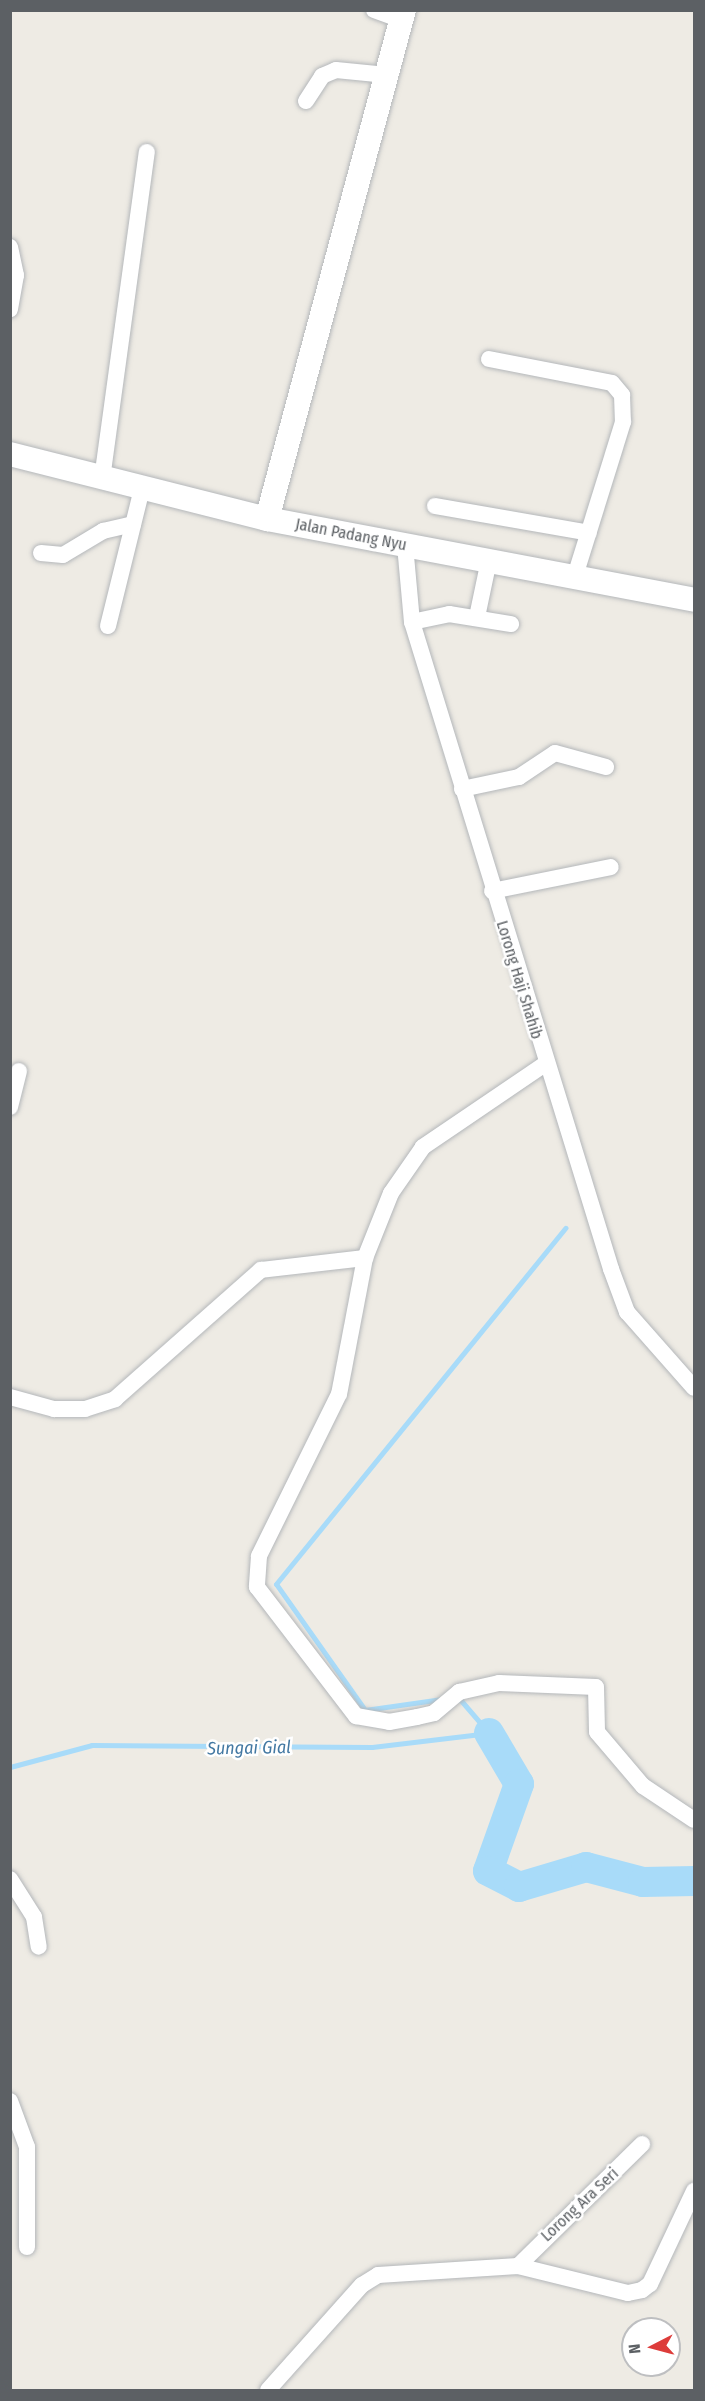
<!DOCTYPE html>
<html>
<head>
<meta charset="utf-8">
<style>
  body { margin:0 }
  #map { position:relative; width:705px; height:2401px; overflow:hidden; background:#eeebe4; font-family:"Fira Sans Condensed",sans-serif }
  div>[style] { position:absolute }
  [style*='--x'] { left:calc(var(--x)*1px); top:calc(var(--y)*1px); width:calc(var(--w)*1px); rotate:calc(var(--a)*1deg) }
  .stream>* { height:5px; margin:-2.5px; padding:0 2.5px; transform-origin:2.5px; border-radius:2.5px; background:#a8dbf9 }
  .river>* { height:30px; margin:-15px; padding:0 15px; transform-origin:15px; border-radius:15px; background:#a8dbf9 }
  .roads { filter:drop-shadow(0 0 2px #b4b7ba) drop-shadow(0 0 2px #b4b7ba) }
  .street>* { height:16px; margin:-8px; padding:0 8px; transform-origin:8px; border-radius:8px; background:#fff }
  .secondary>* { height:24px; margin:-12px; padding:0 12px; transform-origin:12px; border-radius:12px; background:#fff }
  span { translate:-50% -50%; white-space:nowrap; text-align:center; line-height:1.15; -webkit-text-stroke:5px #fff; paint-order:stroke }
  .street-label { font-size:16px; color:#5c6064 }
  .water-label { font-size:18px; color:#4378a2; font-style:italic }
  .frame { position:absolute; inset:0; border:12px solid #5c6064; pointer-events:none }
  .north { position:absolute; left:621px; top:2317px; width:60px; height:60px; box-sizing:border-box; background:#fff; border:2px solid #bebfc1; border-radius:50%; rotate:264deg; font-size:16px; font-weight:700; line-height:24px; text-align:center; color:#5c6064 }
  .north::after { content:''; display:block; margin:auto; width:21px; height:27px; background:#dd3c3a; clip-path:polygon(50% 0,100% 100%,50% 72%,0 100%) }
</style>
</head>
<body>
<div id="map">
  <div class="stream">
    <i style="--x:458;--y:1697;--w:48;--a:49.3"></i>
    <i style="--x:442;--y:1699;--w:78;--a:171.9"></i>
    <i style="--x:365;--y:1710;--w:154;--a:-125.2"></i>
    <i style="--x:276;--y:1584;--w:459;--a:-50.9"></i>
    <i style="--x:10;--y:1767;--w:85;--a:-15"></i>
    <i style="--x:92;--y:1745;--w:280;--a:0.4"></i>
    <i style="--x:372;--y:1747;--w:118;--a:-6.8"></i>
  </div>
  <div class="river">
    <i style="--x:489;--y:1733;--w:59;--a:59.5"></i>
    <i style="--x:519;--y:1784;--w:92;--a:109.6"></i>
    <i style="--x:488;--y:1871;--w:35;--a:27"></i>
    <i style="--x:519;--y:1887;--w:70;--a:-16.6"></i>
    <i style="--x:586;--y:1867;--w:59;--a:14.7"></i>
    <i style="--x:643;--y:1882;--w:51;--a:-1.1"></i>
  </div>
  <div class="roads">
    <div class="street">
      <i style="--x:374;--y:10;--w:30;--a:20"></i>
      <i style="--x:306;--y:101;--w:30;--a:-57"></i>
      <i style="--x:322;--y:76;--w:15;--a:-23"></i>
      <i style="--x:336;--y:70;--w:51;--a:5.6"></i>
      <i style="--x:10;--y:247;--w:29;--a:78"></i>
      <i style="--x:16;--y:275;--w:35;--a:100"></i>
      <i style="--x:489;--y:359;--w:125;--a:11"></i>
      <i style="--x:612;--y:383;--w:16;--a:50"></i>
      <i style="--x:622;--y:395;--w:27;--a:88"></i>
      <i style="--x:623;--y:422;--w:161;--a:107.3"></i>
      <i style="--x:102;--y:479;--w:330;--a:-82.2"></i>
      <i style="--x:435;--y:506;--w:156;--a:9.9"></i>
      <i style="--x:405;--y:545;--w:77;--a:84.8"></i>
      <i style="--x:412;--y:622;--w:677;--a:72.9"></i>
      <i style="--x:611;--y:1269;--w:46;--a:69.6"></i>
      <i style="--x:627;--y:1312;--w:101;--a:48.6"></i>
      <i style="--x:41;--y:553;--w:22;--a:5"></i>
      <i style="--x:63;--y:555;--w:47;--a:-31"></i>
      <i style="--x:103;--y:531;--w:31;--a:-13"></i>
      <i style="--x:477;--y:617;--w:58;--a:-78.1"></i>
      <i style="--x:412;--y:622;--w:38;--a:-12"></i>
      <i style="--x:449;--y:614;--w:63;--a:9.2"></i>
      <i style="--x:108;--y:626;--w:141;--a:-76.1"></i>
      <i style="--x:462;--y:789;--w:58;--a:-11.9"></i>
      <i style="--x:519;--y:777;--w:43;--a:-33.7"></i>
      <i style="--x:555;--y:753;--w:53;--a:15.4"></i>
      <i style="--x:492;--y:891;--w:121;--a:-11.4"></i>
      <i style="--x:545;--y:1064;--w:148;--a:145.8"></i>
      <i style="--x:423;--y:1147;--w:56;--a:124.8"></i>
      <i style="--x:391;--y:1193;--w:70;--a:111.8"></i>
      <i style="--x:365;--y:1258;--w:138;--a:100.8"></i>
      <i style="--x:339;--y:1394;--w:181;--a:116.3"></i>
      <i style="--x:259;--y:1556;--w:31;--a:94"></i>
      <i style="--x:257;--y:1587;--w:163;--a:52.5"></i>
      <i style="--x:356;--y:1716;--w:34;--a:10"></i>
      <i style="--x:389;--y:1722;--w:28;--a:-10"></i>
      <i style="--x:417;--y:1717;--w:17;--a:-13"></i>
      <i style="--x:434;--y:1713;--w:33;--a:-40"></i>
      <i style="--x:459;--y:1692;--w:41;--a:-12.7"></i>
      <i style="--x:499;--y:1683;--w:97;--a:2.4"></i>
      <i style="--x:596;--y:1687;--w:45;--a:88.7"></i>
      <i style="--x:597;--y:1732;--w:71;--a:49.6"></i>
      <i style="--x:643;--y:1786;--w:61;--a:33.7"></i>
      <i style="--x:10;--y:1107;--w:37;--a:-76"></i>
      <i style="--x:10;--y:1397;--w:46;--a:15.3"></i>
      <i style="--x:54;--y:1409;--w:31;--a:0"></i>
      <i style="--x:85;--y:1409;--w:32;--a:-18"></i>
      <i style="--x:115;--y:1399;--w:195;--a:-41.5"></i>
      <i style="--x:261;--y:1270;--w:105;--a:-6.6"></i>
      <i style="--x:10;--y:1879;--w:45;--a:57.7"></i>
      <i style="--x:34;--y:1917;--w:30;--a:81"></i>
      <i style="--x:10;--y:2101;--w:49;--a:69.7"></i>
      <i style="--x:27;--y:2147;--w:100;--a:90"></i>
      <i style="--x:518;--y:2266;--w:174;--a:-44.5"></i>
      <i style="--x:268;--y:2390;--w:141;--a:-48.2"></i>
      <i style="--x:362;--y:2285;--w:19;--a:-32"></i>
      <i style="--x:378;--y:2275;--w:140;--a:-3.7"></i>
      <i style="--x:518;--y:2266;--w:113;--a:13.8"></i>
      <i style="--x:628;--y:2293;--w:14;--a:-12"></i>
      <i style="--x:642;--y:2290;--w:10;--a:-37"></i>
      <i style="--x:650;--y:2284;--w:103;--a:-64.7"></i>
    </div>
    <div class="secondary">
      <i style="--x:10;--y:454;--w:265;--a:14.2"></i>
      <i style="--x:267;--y:519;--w:435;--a:10.7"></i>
      <i style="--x:267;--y:519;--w:527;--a:-74.94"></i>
    </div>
  </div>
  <div class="street-label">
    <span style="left:351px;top:535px;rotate:11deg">Jalan Padang Nyu</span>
    <span style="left:519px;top:980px;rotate:73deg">Lorong Haji Shahib</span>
    <span style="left:580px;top:2205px;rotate:-43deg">Lorong Ara Seri</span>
  </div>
  <div class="water-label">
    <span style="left:249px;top:1748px;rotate:-1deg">Sungai Gial</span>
  </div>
  <div class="frame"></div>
  <div class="north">N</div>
</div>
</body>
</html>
